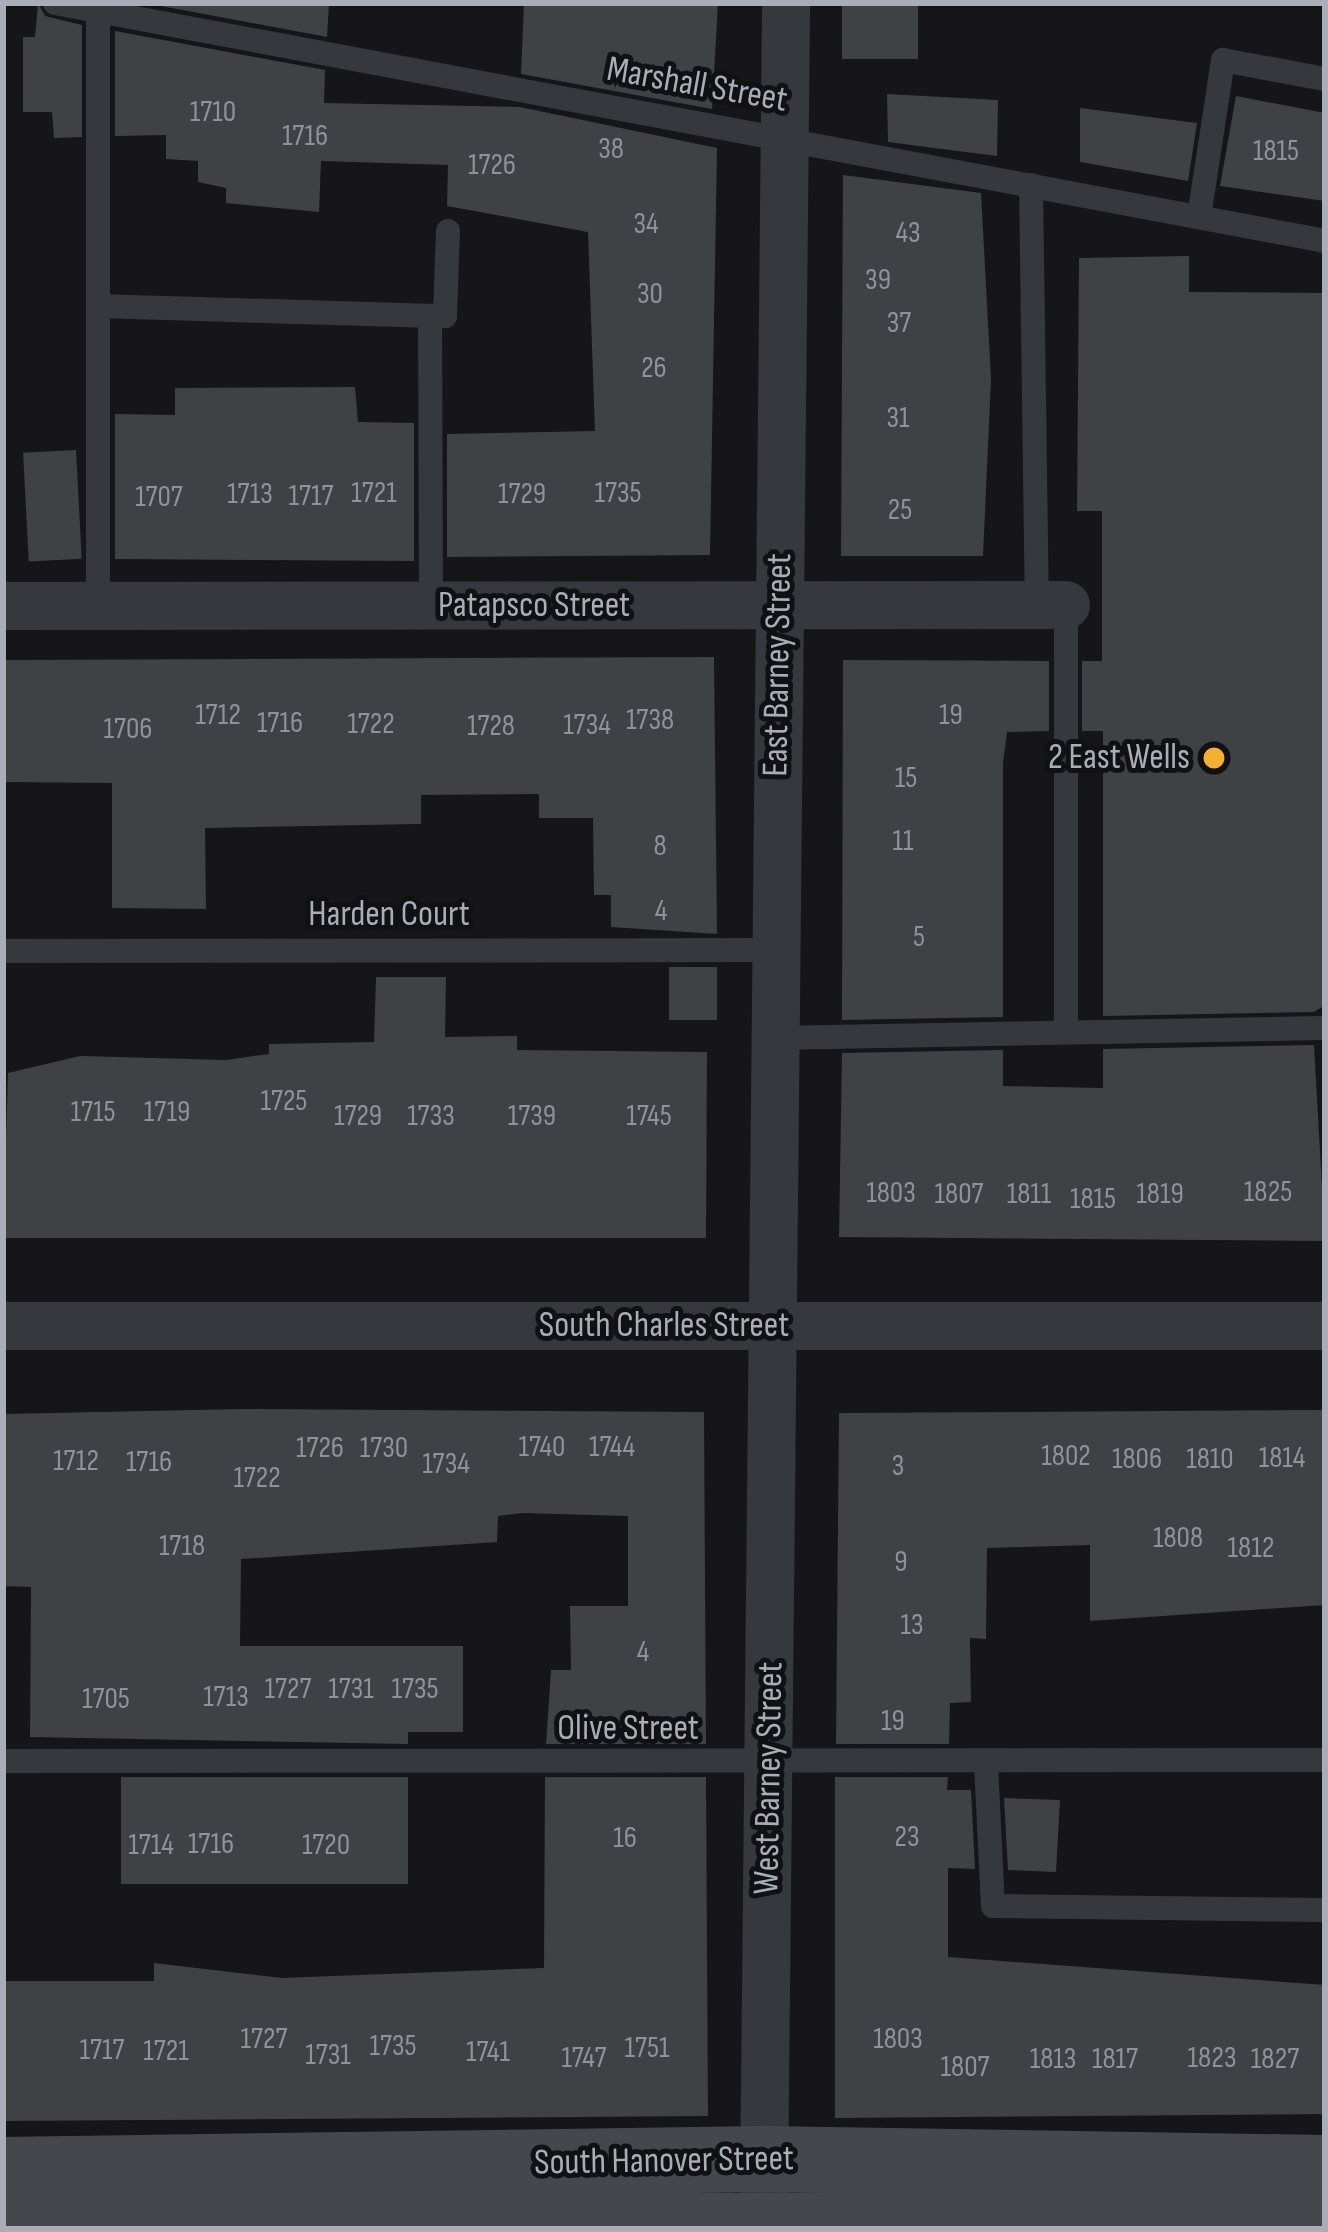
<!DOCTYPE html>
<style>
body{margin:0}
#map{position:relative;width:1328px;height:2232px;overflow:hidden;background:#161618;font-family:"Sofia Sans Condensed",sans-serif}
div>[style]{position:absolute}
.building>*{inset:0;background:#404145;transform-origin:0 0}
.lane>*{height:24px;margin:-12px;padding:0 12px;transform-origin:12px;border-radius:12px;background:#37383d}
.street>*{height:48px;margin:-24px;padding:0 24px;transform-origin:24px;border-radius:24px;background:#37383d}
.secondary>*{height:66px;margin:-33px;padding:0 33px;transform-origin:33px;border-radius:33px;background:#45474d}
.dots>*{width:33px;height:33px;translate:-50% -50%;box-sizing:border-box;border:6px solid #111113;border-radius:50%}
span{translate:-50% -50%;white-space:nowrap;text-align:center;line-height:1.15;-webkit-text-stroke:10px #111113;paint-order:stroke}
.number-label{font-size:30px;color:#8e929b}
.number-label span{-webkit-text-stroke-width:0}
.street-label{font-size:36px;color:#a8adb8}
.poi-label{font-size:36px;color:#a8adb8}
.right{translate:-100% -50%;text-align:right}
.frame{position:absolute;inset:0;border:6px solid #a8adb8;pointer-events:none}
</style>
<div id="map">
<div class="building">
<div style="clip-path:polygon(38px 3px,45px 16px,82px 25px,82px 137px,54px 138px,52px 112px,23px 112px,23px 37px,35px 37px)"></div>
<div style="clip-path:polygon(145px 3px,329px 3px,327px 37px)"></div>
<div style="clip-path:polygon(524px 3px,718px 3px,712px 109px,521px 74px)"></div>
<div style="left:842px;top:3px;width:76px;height:56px"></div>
<div style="clip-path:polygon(115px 31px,325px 70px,324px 103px,520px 107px,717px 148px,710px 555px,447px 557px,447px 434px,595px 431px,588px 232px,447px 206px,448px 165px,321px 161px,319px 212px,226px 203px,226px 188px,198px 182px,198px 161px,166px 159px,166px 135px,115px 136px)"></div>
<div style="clip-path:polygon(887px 94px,998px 100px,997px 156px,888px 142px)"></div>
<div style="clip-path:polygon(1236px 96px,1325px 113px,1325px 201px,1220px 186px)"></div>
<div style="clip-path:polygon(1080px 108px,1197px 123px,1188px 181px,1080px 162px)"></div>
<div style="clip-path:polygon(843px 175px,981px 193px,991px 379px,983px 556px,841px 556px)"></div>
<div style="clip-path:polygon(1189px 256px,1189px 292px,1325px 293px,1325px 1005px,1314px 1012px,1103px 1016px,1103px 731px,1082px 731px,1082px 661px,1102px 661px,1102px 511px,1077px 511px,1079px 258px)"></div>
<div style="clip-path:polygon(355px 387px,358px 422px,414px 423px,414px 561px,115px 559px,115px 414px,175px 415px,175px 388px)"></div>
<div style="left:76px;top:450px;width:109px;height:53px;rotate:87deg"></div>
<div style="clip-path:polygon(714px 657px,717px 934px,611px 927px,611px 895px,594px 895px,593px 818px,539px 818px,539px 794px,421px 795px,421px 824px,205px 828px,206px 909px,112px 908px,112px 783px,3px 782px,3px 660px)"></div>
<div style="clip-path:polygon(843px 660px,1049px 661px,1049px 731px,1007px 732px,1003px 763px,1003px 1017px,842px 1020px)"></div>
<div style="left:669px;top:967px;width:48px;height:53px"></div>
<div style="clip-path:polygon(376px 977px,446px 977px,445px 1037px,517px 1036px,517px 1050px,707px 1052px,706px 1238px,3px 1238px,8px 1073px,80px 1056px,226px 1060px,269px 1054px,269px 1044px,374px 1042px)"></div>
<div style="clip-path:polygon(1314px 1045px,1325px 1241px,839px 1237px,842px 1053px,1003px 1050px,1003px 1086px,1103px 1088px,1103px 1049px)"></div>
<div style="clip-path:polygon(242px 1409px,704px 1412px,706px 1744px,546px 1744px,551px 1670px,571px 1670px,570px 1606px,628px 1606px,628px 1516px,522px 1513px,498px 1516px,497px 1542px,241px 1559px,240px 1646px,463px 1646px,463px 1732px,408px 1732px,408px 1744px,30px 1737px,31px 1587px,3px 1586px,3px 1414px)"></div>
<div style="clip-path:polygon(1325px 1410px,1325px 1605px,1090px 1621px,1090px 1545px,987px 1548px,986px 1639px,970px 1638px,971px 1702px,950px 1703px,949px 1744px,836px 1744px,839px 1413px)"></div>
<div style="left:121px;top:1777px;width:287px;height:107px"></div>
<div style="clip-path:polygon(545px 1777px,706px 1777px,708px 2116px,3px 2121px,3px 1981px,154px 1981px,154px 1963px,282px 1978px,544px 1968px)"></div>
<div style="clip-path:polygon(835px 1777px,948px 1777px,947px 1790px,971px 1790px,975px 1869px,948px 1868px,948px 1957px,1325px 1985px,1325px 2114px,835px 2118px)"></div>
<div style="clip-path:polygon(1004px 1798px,1060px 1800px,1056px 1872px,1008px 1870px)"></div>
</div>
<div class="lane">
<div style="left:55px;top:3px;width:1292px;rotate:10.61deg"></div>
<div style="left:98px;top:11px;width:295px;rotate:90deg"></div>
<div style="left:98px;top:306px;width:347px;rotate:1.7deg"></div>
<div style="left:445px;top:316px;width:85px;rotate:-88deg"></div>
<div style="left:1031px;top:185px;width:420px;rotate:89.2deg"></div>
<div style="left:1199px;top:217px;width:159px;rotate:-81.3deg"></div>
<div style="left:1223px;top:60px;width:104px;rotate:10.6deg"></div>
<div style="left:98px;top:306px;width:300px;rotate:90deg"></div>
<div style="left:430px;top:316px;width:290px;rotate:89.8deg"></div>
<div style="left:3px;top:951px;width:773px;rotate:-0.07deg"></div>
<div style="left:1066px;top:1031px;width:426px;rotate:-90deg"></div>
<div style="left:774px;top:1038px;width:551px;rotate:-1.04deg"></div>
<div style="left:3px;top:1761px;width:1322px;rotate:-0.04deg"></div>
<div style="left:986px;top:1764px;width:142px;rotate:87.2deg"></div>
<div style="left:993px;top:1906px;width:332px;rotate:0.7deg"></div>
</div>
<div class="street">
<div style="left:3px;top:606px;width:1063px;rotate:-0.05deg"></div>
<div style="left:3px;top:1326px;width:1322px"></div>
<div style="left:764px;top:2188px;width:2185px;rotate:-89.42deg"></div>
</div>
<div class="secondary">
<div style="left:3px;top:2170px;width:761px;rotate:-0.83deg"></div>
<div style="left:764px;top:2159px;width:561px;rotate:0.92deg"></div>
<div style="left:3px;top:2228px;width:1322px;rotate:-0.17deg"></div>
</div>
<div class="dots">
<div style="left:1214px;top:758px;background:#f2b134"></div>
</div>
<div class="number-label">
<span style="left:213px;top:112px">1710</span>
<span style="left:305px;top:136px">1716</span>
<span style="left:611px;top:149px">38</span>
<span style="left:1276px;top:151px">1815</span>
<span style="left:492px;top:165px">1726</span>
<span style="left:646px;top:224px">34</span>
<span style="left:908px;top:233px">43</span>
<span style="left:878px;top:280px">39</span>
<span style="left:650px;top:294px">30</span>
<span style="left:899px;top:323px">37</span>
<span style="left:654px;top:368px">26</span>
<span style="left:898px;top:418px">31</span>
<span style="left:374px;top:493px">1721</span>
<span style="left:618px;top:493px">1735</span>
<span style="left:250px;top:494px">1713</span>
<span style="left:522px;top:494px">1729</span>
<span style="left:311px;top:496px">1717</span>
<span style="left:159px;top:497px">1707</span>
<span style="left:900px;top:510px">25</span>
<span style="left:218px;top:715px">1712</span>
<span style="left:951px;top:715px">19</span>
<span style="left:650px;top:720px">1738</span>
<span style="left:280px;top:723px">1716</span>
<span style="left:371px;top:724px">1722</span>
<span style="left:587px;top:725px">1734</span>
<span style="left:491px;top:726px">1728</span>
<span style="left:128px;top:729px">1706</span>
<span style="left:906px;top:778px">15</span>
<span style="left:903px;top:841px">11</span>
<span style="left:660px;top:846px">8</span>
<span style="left:661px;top:911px">4</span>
<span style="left:919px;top:937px">5</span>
<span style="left:284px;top:1101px">1725</span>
<span style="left:93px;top:1112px">1715</span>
<span style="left:167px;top:1112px">1719</span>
<span style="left:358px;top:1116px">1729</span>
<span style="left:431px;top:1116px">1733</span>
<span style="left:532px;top:1116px">1739</span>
<span style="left:649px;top:1116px">1745</span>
<span style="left:1268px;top:1192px">1825</span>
<span style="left:891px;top:1193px">1803</span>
<span style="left:959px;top:1194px">1807</span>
<span style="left:1029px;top:1194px">1811</span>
<span style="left:1160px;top:1194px">1819</span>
<span style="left:1093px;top:1199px">1815</span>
<span style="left:542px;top:1447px">1740</span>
<span style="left:612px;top:1447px">1744</span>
<span style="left:320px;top:1448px">1726</span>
<span style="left:384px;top:1448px">1730</span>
<span style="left:1066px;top:1456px">1802</span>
<span style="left:1282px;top:1458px">1814</span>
<span style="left:1137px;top:1459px">1806</span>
<span style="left:1210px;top:1459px">1810</span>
<span style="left:76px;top:1461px">1712</span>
<span style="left:149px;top:1462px">1716</span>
<span style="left:446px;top:1464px">1734</span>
<span style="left:898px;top:1466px">3</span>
<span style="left:257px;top:1478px">1722</span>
<span style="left:1178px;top:1538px">1808</span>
<span style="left:182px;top:1546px">1718</span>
<span style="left:1251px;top:1548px">1812</span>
<span style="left:901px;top:1562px">9</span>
<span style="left:912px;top:1625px">13</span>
<span style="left:643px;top:1652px">4</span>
<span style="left:288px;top:1689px">1727</span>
<span style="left:351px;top:1689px">1731</span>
<span style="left:415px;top:1689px">1735</span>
<span style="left:226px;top:1697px">1713</span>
<span style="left:106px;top:1699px">1705</span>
<span style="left:893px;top:1721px">19</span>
<span style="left:907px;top:1837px">23</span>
<span style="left:625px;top:1838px">16</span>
<span style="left:211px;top:1844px">1716</span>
<span style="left:151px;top:1845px">1714</span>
<span style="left:326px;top:1845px">1720</span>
<span style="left:264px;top:2039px">1727</span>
<span style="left:898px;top:2039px">1803</span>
<span style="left:393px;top:2046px">1735</span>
<span style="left:647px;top:2048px">1751</span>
<span style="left:102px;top:2050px">1717</span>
<span style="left:166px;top:2051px">1721</span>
<span style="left:488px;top:2052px">1741</span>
<span style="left:328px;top:2055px">1731</span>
<span style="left:584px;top:2058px">1747</span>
<span style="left:1212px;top:2058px">1823</span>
<span style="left:1053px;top:2059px">1813</span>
<span style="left:1115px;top:2059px">1817</span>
<span style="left:1275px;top:2059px">1827</span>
<span style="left:965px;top:2067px">1807</span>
</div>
<div class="street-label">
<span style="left:697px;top:85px;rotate:10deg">Marshall Street</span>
<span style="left:534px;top:606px">Patapsco Street</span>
<span style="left:778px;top:665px;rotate:-89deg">East Barney Street</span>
<span style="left:389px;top:915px">Harden Court</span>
<span style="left:664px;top:1326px">South Charles Street</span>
<span style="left:628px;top:1729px">Olive Street</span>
<span style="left:769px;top:1778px;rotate:-89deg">West Barney Street</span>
<span style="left:664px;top:2161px;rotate:-1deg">South Hanover Street</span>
</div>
<div class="poi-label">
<span class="right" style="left:1190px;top:758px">2 East Wells</span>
</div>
<div class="frame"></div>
</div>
